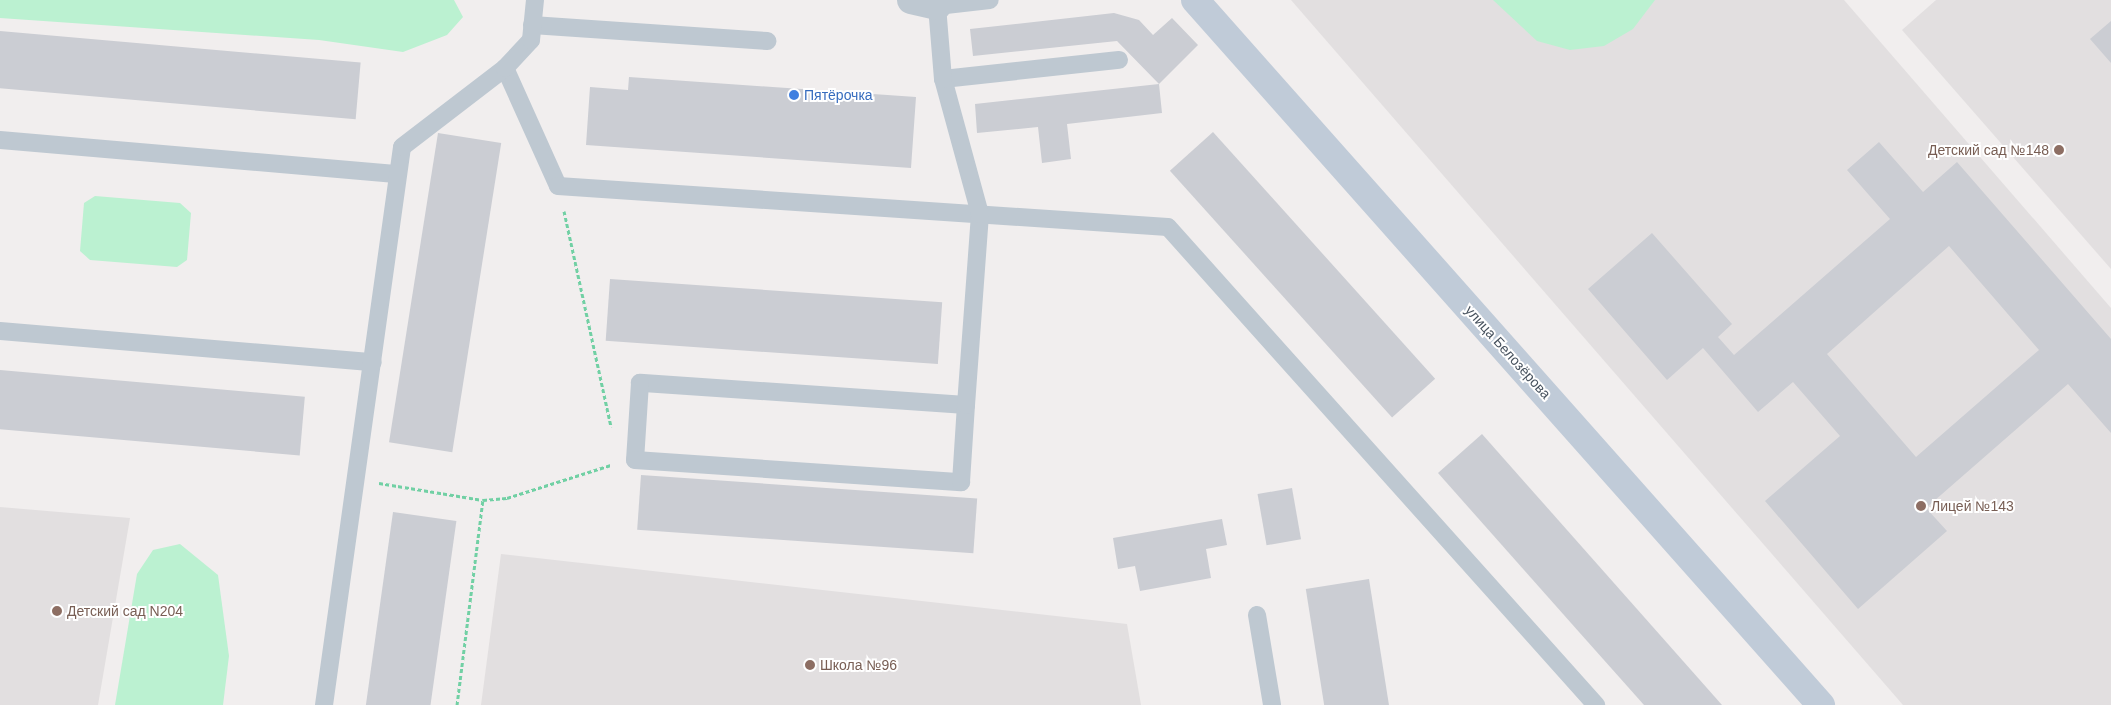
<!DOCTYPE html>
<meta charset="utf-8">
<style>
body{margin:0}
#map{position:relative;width:2111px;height:705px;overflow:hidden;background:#f1eeee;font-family:Helvetica,sans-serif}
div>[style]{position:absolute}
.education>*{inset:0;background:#e2dfe0}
.green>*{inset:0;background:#bbf1d1}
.building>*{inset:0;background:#cbcdd3;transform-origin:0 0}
.path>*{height:3px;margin-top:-1.5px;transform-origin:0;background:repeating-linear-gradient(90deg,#71d0a4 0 4px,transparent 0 6.5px)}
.lane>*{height:18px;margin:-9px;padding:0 9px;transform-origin:9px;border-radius:9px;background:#bec8d1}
.street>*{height:28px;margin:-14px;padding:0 14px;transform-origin:14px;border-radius:14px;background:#bec8d1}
.secondary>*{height:28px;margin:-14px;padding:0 14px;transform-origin:14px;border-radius:14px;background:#c0cbd8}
.dots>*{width:14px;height:14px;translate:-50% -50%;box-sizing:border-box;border:2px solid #fff;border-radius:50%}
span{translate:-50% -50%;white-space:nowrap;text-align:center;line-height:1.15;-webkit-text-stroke:4px #fff;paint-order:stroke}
.shop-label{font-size:14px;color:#366cbe}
.left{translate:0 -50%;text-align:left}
.education-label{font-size:14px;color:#785e54}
.right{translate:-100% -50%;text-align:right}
.street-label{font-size:14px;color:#46515d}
</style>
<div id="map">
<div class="education">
<div style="clip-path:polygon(1291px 0,1844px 0,2111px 308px,2111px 705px,1903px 705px)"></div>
<div style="clip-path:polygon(1936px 0,2111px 0,2111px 269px,1902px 30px)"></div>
<div style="clip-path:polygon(0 507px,130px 518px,98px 705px,0 705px)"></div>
<div style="clip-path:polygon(501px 554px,1127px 624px,1141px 705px,481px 705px)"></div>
</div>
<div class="green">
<div style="clip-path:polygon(0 0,454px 0,463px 17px,447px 35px,403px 52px,319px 40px,0 18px)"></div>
<div style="clip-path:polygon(1493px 0,1655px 0,1633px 29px,1604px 46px,1570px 50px,1537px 41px)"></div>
<div style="clip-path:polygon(95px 196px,180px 203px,191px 213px,187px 260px,177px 267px,90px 260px,80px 251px,84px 203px)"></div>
<div style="clip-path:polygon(180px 544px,218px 575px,229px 656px,223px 705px,115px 705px,137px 574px,153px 550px)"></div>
</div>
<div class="building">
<div style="clip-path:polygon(1114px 13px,1139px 20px,1153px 35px,1172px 18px,1198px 45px,1159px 84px,1117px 41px,973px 56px,970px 29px)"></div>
<div style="clip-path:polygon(2111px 21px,2111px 63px,2090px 39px)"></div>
<div style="left:0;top:31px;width:362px;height:57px;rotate:5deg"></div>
<div style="clip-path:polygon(629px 77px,916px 97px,911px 168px,586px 145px,590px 87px,628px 90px)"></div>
<div style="clip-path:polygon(1159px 84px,1162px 113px,1067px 124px,1071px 159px,1042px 163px,1038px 127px,977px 133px,975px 104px)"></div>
<div style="left:1213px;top:132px;width:332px;height:58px;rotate:48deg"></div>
<div style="left:438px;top:133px;width:64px;height:313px;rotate:9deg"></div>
<div style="clip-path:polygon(evenodd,1879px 142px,1923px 192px,1957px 162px,2111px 339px,2111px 433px,2068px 384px,1926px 508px,1947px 531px,1858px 609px,1765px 501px,1840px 436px,1793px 382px,1758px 412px,1703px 348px,1667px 380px,1588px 289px,1652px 233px,1732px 324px,1718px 337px,1734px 355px,1890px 219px,1847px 170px,1879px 142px,1949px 246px,2039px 350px,1916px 457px,1827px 354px,1949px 246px)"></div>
<div style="left:610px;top:279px;width:333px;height:62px;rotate:4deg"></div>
<div style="left:0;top:370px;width:306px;height:59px;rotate:5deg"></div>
<div style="clip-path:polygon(1482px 434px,1722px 705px,1644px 705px,1579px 632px,1438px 473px)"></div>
<div style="left:641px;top:475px;width:337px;height:55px;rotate:4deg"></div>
<div style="left:1292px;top:488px;width:52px;height:35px;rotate:80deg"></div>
<div style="left:393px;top:512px;width:64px;height:195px;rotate:8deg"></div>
<div style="clip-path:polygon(1222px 519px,1227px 545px,1206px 549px,1211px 578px,1140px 591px,1135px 566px,1118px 569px,1113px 538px)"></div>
<div style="left:1369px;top:579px;width:128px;height:64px;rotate:81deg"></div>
</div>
<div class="path">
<div style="left:564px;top:211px;width:221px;rotate:77.7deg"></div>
<div style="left:379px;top:483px;width:105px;rotate:9.3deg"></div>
<div style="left:483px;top:500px;width:24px;rotate:-5deg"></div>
<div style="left:507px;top:498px;width:109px;rotate:-17.6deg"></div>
<div style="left:457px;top:705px;width:207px;rotate:-82.8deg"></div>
</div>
<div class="lane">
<div style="left:532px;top:25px;width:236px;rotate:3.9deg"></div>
<div style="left:505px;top:68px;width:129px;rotate:65.8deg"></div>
<div style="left:558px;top:186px;width:611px;rotate:3.85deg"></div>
<div style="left:1168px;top:227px;width:642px;rotate:48.16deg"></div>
<div style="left:943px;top:79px;width:177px;rotate:-6.2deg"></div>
<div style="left:0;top:140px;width:397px;rotate:4.9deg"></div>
<div style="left:0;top:331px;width:374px;rotate:4.8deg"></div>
<div style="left:966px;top:405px;width:327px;rotate:-176.1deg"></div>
<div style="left:640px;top:383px;width:77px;rotate:93.7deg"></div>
<div style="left:635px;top:460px;width:327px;rotate:3.9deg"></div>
<div style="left:961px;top:482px;width:77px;rotate:-86.3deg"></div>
<div style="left:966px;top:405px;width:192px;rotate:-85.8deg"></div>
<div style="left:980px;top:214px;width:140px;rotate:-105.3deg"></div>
<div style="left:943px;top:79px;width:73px;rotate:-94.7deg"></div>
<div style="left:937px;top:6px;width:53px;rotate:-6.5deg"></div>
<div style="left:1257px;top:615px;width:91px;rotate:80.5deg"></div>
<div style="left:324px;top:705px;width:563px;rotate:-82.04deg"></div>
<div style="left:402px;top:147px;width:130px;rotate:-37.5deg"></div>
<div style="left:505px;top:68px;width:38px;rotate:-47deg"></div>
<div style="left:531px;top:40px;width:40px;rotate:-84.3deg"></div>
</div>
<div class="street">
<div style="left:911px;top:0;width:27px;rotate:13deg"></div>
</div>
<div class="secondary">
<div style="left:1195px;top:0;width:943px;rotate:48.4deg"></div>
</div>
<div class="dots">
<div style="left:794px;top:95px;background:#3f7fe0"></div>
<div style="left:2059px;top:150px;background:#8d6e63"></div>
<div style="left:1921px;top:506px;background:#8d6e63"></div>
<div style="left:57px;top:611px;background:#8d6e63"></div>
<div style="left:810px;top:665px;background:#8d6e63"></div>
</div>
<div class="shop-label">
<span class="left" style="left:804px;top:95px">Пятёрочка</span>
</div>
<div class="education-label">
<span class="right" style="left:2049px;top:150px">Детский сад №148</span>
<span class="left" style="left:1931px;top:506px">Лицей №143</span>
<span class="left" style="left:67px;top:611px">Детский сад N204</span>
<span class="left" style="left:820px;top:665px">Школа №96</span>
</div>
<div class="street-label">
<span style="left:1508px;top:352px;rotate:48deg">улица Белозёрова</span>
</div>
</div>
